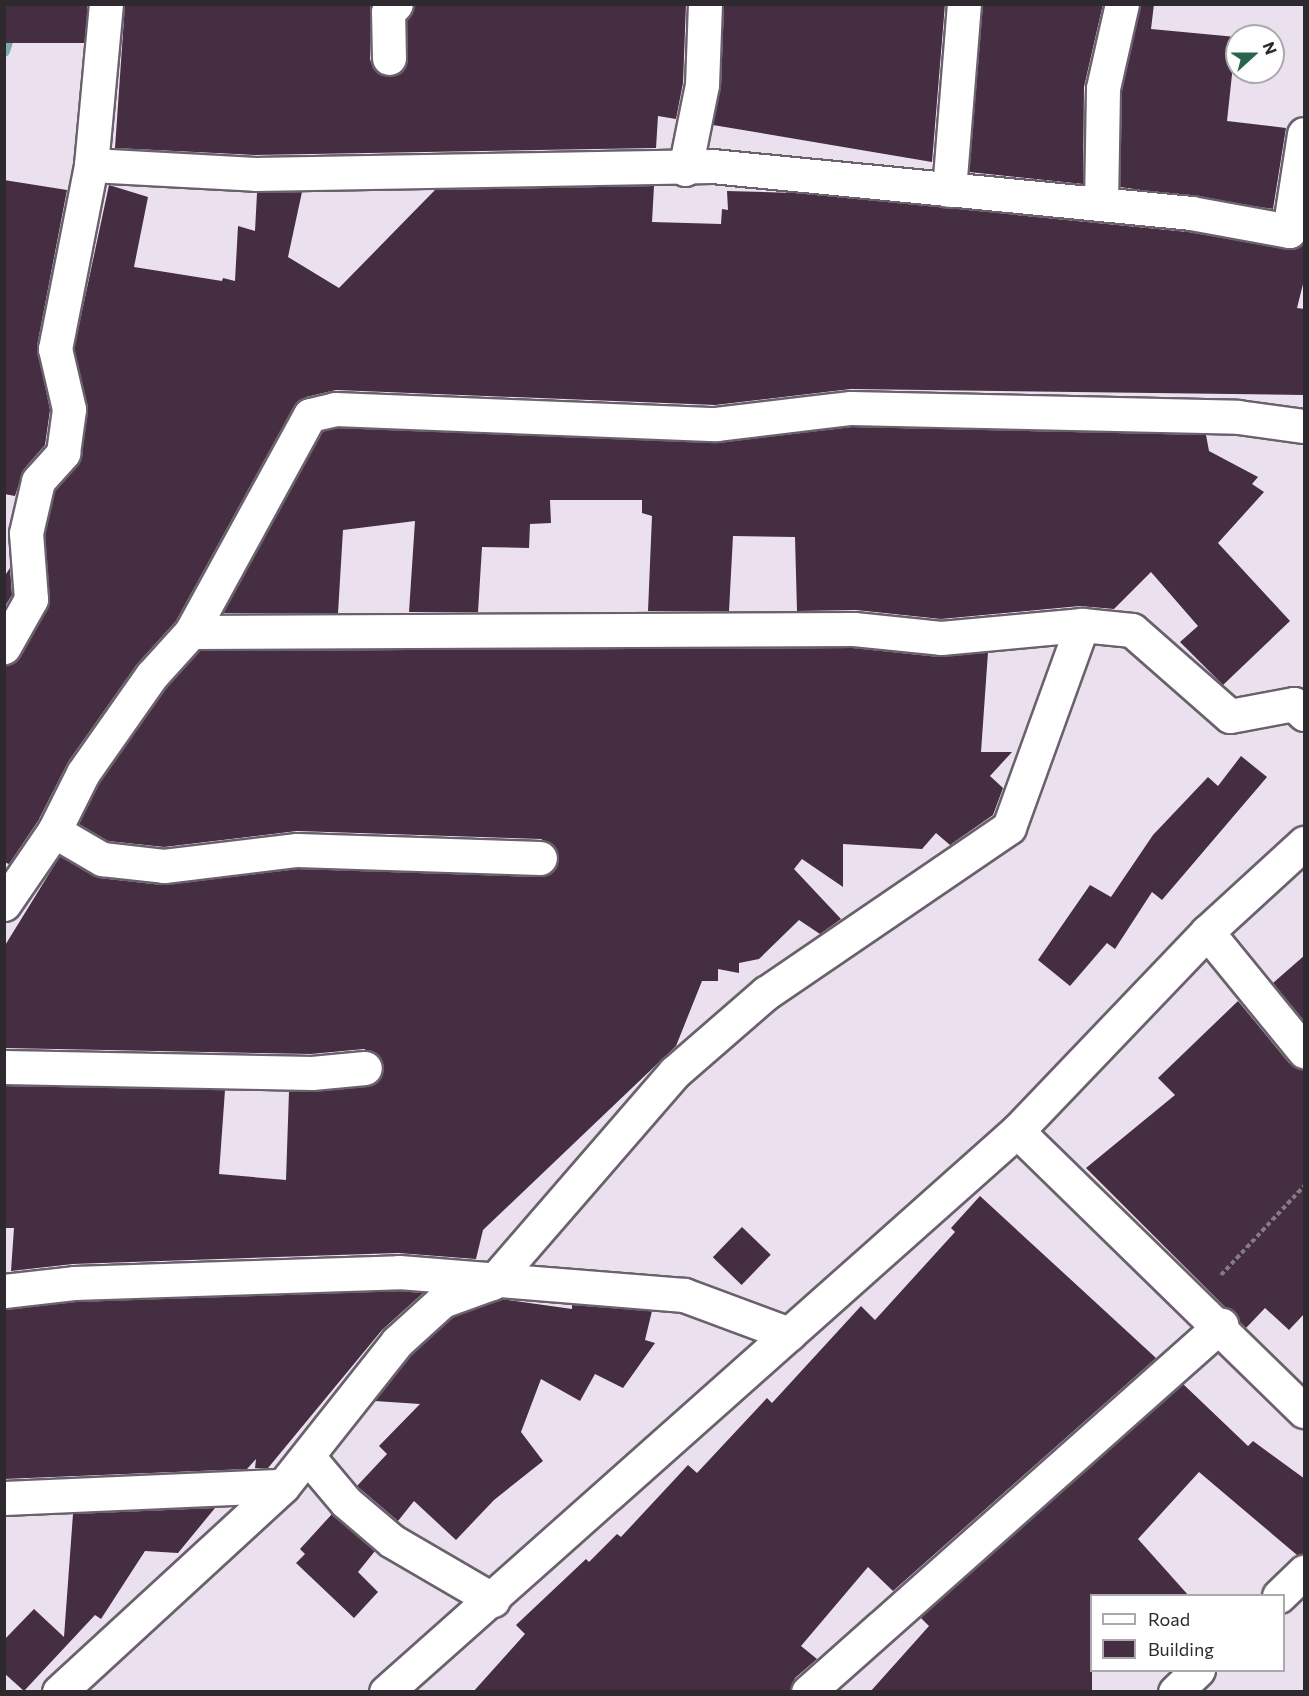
<!DOCTYPE html>
<style>
body{margin:0}
#map{position:relative;width:1309px;height:1696px;overflow:hidden;background:#ebe0ee;font-family:Commissioner,sans-serif}
div>[style]{position:absolute}
.stream>*{height:12px;margin:-6px;padding:0 6px;transform-origin:6px;border-radius:6px;background:#7daaaf}
.building>*{inset:0;background:#452d42;transform-origin:0 0}
.path>*{height:4px;margin-top:-2px;transform-origin:0;background:repeating-linear-gradient(90deg,#837c85 0 4.5px,transparent 0 7.5px)}
.roads{filter:drop-shadow(2px 0 #6a616d) drop-shadow(-2px 0 #6a616d) drop-shadow(0 2px #6a616d) drop-shadow(0 -2px #6a616d)}
.minor>*{height:33px;margin:-16.5px;padding:0 16.5px;transform-origin:16.5px;border-radius:16.5px;background:#fff}
span{translate:-50% -50%;white-space:nowrap;text-align:center;line-height:1.15;-webkit-text-stroke:6px #fff;paint-order:stroke}
.frame{position:absolute;inset:0;border:6px solid #2d292e;pointer-events:none}
.legend{position:absolute;left:1090px;top:1594px;width:195px;height:78px;box-sizing:border-box;background:#fff;border:2px solid #aba9ab;margin:0;padding:8px 10px;list-style:none;font-size:18px;color:#2d292e}
.legend li{display:flex;align-items:center;gap:12px;height:30px}
.legend b{width:30px;border:2px solid #aba9ab}
.north{position:absolute;left:1225px;top:24px;width:60px;height:60px;box-sizing:border-box;background:#fff;border:2px solid #aba9ab;border-radius:50%;rotate:69deg;font-size:16px;font-weight:700;line-height:24px;text-align:center;color:#2d292e}
.north::after{content:'';display:block;margin:auto;width:21px;height:27px;background:#2a644d;clip-path:polygon(50% 0,100% 100%,50% 72%,0 100%)}
</style>
<div id="map">
<div class="stream">
<div style="left:4px;top:51px;width:23px;rotate:-72deg"></div>
</div>
<div class="building">
<div style="left:4px;top:4px;width:83px;height:39px"></div>
<div style="clip-path:polygon(125px 4px,371px 4px,370px 59px,373px 68px,389px 77px,406px 66px,407px 20px,414px 4px,686px 4px,683px 83px,676px 119px,658px 116px,656px 148px,255px 155px,115px 148px)"></div>
<div style="clip-path:polygon(724px 4px,945px 4px,932px 162px,713px 125px,721px 86px)"></div>
<div style="clip-path:polygon(983px 4px,1103px 4px,1084px 87px,1083px 184px,969px 172px)"></div>
<div style="clip-path:polygon(1140px 4px,1154px 4px,1151px 29px,1236px 37px,1227px 121px,1286px 128px,1273px 209px,1120px 187px,1122px 90px)"></div>
<div style="clip-path:polygon(4px 180px,67px 190px,37px 346px,50px 410px,45px 445px,24px 469px,15px 496px,4px 494px)"></div>
<div style="clip-path:polygon(109px 185px,148px 197px,134px 267px,222px 281px,223px 278px,235px 281px,238px 226px,255px 231px,257px 193px,302px 192px,288px 257px,339px 288px,435px 190px,654px 186px,652px 222px,721px 224px,722px 209px,728px 210px,727px 191px,796px 193px,1188px 232px,1286px 249px,1305px 245px,1305px 276px,1297px 308px,1305px 309px,1305px 395px,851px 389px,715px 405px,336px 390px,306px 397px,294px 406px,176px 621px,137px 664px,68px 762px,38px 821px,9px 864px,4px 862px,4px 668px,20px 656px,48px 608px,45px 534px,55px 490px,82px 456px,87px 405px,74px 349px)"></div>
<div style="clip-path:polygon(852px 427px,1206px 435px,1209px 451px,1258px 477px,1252px 484px,1264px 492px,1218px 543px,1290px 621px,1223px 685px,1180px 642px,1198px 626px,1151px 572px,1114px 609px,1080px 606px,941px 619px,856px 610px,797px 611px,795px 537px,733px 536px,729px 611px,648px 611px,652px 516px,642px 513px,642px 500px,550px 500px,551px 523px,530px 524px,529px 548px,482px 547px,478px 612px,409px 612px,415px 521px,343px 530px,338px 613px,223px 613px,322px 431px,337px 428px,715px 443px)"></div>
<div style="clip-path:polygon(10px 568px,12px 595px,4px 608px,4px 577px)"></div>
<div style="clip-path:polygon(853px 648px,939px 657px,988px 652px,981px 752px,1012px 752px,990px 776px,1003px 788px,993px 815px,950px 845px,936px 833px,922px 849px,843px 844px,843px 887px,802px 859px,794px 869px,841px 919px,820px 934px,799px 920px,759px 959px,739px 963px,739px 973px,718px 969px,718px 981px,702px 981px,676px 1046px,483px 1230px,476px 1259px,398px 1253px,73px 1264px,11px 1271px,14px 1228px,4px 1228px,4px 1086px,225px 1090px,219px 1174px,286px 1180px,289px 1091px,367px 1087px,382px 1076px,384px 1067px,380px 1057px,364px 1049px,311px 1054px,4px 1048px,4px 947px,60px 856px,99px 878px,162px 885px,298px 869px,539px 877px,556px 867px,556px 849px,541px 839px,297px 831px,164px 847px,108px 841px,79px 824px,99px 783px,167px 687px,199px 651px)"></div>
<div style="clip-path:polygon(1241px 756px,1267px 777px,1162px 900px,1152px 892px,1115px 949px,1107px 943px,1070px 986px,1038px 960px,1090px 885px,1111px 897px,1153px 835px,1208px 777px,1218px 786px)"></div>
<div style="clip-path:polygon(1305px 955px,1305px 1022px,1273px 983px)"></div>
<div style="clip-path:polygon(1238px 1001px,1289px 1063px,1305px 1069px,1305px 1313px,1289px 1330px,1265px 1308px,1246px 1328px,1086px 1168px,1175px 1095px,1158px 1078px)"></div>
<div style="clip-path:polygon(980px 1196px,1156px 1358px,893px 1591px,868px 1567px,801px 1646px,817px 1659px,795px 1678px,790px 1692px,473px 1692px,525px 1634px,516px 1625px,586px 1559px,589px 1562px,617px 1534px,621px 1537px,688px 1465px,697px 1473px,767px 1398px,772px 1403px,861px 1306px,875px 1320px,955px 1232px,951px 1228px)"></div>
<div style="left:742px;top:1227px;width:40px;height:42px;rotate:44deg"></div>
<div style="clip-path:polygon(399px 1291px,423px 1293px,382px 1330px,268px 1468px,255px 1468px,256px 1459px,247px 1469px,4px 1479px,4px 1309px,75px 1302px)"></div>
<div style="clip-path:polygon(501px 1299px,572px 1309px,572px 1305px,652px 1311px,645px 1340px,655px 1343px,623px 1388px,595px 1374px,580px 1401px,541px 1379px,521px 1432px,543px 1461px,494px 1500px,456px 1540px,414px 1501px,398px 1521px,357px 1486px,387px 1454px,379px 1446px,420px 1404px,375px 1401px,411px 1355px,452px 1317px)"></div>
<div style="clip-path:polygon(1183px 1384px,1248px 1446px,1253px 1441px,1305px 1479px,1305px 1554px,1297px 1555px,1199px 1472px,1138px 1539px,1189px 1596px,1092px 1596px,1092px 1692px,870px 1692px,929px 1626px,920px 1617px)"></div>
<div style="clip-path:polygon(215px 1508px,178px 1553px,145px 1551px,101px 1619px,95px 1615px,24px 1691px,4px 1673px,4px 1640px,34px 1609px,64px 1637px,73px 1514px)"></div>
<div style="clip-path:polygon(332px 1514px,375px 1551px,358px 1572px,378px 1592px,354px 1618px,296px 1563px,305px 1554px,300px 1549px)"></div>
</div>
<div class="path">
<div style="left:1221px;top:1275px;width:122px;rotate:-47deg"></div>
</div>
<div class="roads">
<div class="minor">
<div style="left:389px;top:58px;width:46px;rotate:-91.2deg"></div>
<div style="left:388px;top:12px;width:11px;rotate:-45deg"></div>
<div style="left:91px;top:165px;width:164px;rotate:3.1deg"></div>
<div style="left:255px;top:174px;width:457px;rotate:-1deg"></div>
<div style="left:712px;top:166px;width:481px;rotate:5.6deg"></div>
<div style="left:1191px;top:213px;width:100px;rotate:10.4deg"></div>
<div style="left:1289px;top:231px;width:98px;rotate:-81.2deg"></div>
<div style="left:685px;top:169px;width:86px;rotate:-78.6deg"></div>
<div style="left:702px;top:85px;width:81px;rotate:-87.9deg"></div>
<div style="left:949px;top:190px;width:187px;rotate:-85.4deg"></div>
<div style="left:1101px;top:204px;width:116px;rotate:-89deg"></div>
<div style="left:1103px;top:88px;width:86px;rotate:-77.3deg"></div>
<div style="left:191px;top:632px;width:663px;rotate:-0.26deg"></div>
<div style="left:854px;top:629px;width:87px;rotate:5.9deg"></div>
<div style="left:941px;top:638px;width:142px;rotate:-5.3deg"></div>
<div style="left:1082px;top:625px;width:50px;rotate:5.7deg"></div>
<div style="left:1132px;top:630px;width:130px;rotate:41.3deg"></div>
<div style="left:1230px;top:716px;width:65px;rotate:-10.6deg"></div>
<div style="left:1294px;top:704px;width:14px;rotate:45deg"></div>
<div style="left:4px;top:647px;width:55px;rotate:-60.6deg"></div>
<div style="left:31px;top:599px;width:66px;rotate:-94.3deg"></div>
<div style="left:26px;top:533px;width:53px;rotate:-77deg"></div>
<div style="left:38px;top:481px;width:38px;rotate:-48deg"></div>
<div style="left:63px;top:453px;width:44px;rotate:-82.2deg"></div>
<div style="left:69px;top:409px;width:62px;rotate:-103.1deg"></div>
<div style="left:55px;top:349px;width:187px;rotate:-78.9deg"></div>
<div style="left:91px;top:165px;width:162px;rotate:-84.7deg"></div>
<div style="left:54px;top:831px;width:56px;rotate:30.3deg"></div>
<div style="left:102px;top:859px;width:62px;rotate:6.4deg"></div>
<div style="left:164px;top:866px;width:134px;rotate:-6.9deg"></div>
<div style="left:297px;top:850px;width:243px;rotate:1.9deg"></div>
<div style="left:4px;top:904px;width:88px;rotate:-55.6deg"></div>
<div style="left:54px;top:831px;width:65px;rotate:-63.4deg"></div>
<div style="left:83px;top:773px;width:120px;rotate:-54.9deg"></div>
<div style="left:152px;top:675px;width:58px;rotate:-47.8deg"></div>
<div style="left:191px;top:632px;width:247px;rotate:-61.3deg"></div>
<div style="left:310px;top:415px;width:26px;rotate:-13deg"></div>
<div style="left:335px;top:409px;width:381px;rotate:2.3deg"></div>
<div style="left:716px;top:424px;width:136px;rotate:-6.8deg"></div>
<div style="left:851px;top:408px;width:387px;rotate:1.3deg"></div>
<div style="left:1238px;top:417px;width:67px;rotate:7.8deg"></div>
<div style="left:1207px;top:932px;width:154px;rotate:50.8deg"></div>
<div style="left:4px;top:1067px;width:308px;rotate:1.1deg"></div>
<div style="left:312px;top:1073px;width:53px;rotate:-5.4deg"></div>
<div style="left:1017px;top:1131px;width:401px;rotate:44.3deg"></div>
<div style="left:4px;top:1291px;width:70px;rotate:-6.5deg"></div>
<div style="left:74px;top:1283px;width:325px;rotate:-1.9deg"></div>
<div style="left:399px;top:1272px;width:286px;rotate:4.6deg"></div>
<div style="left:684px;top:1295px;width:112px;rotate:20.4deg"></div>
<div style="left:309px;top:1458px;width:57px;rotate:49.9deg"></div>
<div style="left:346px;top:1502px;width:60px;rotate:40.3deg"></div>
<div style="left:392px;top:1541px;width:117px;rotate:30.3deg"></div>
<div style="left:4px;top:1498px;width:279px;rotate:-2.5deg"></div>
<div style="left:1279px;top:1596px;width:35px;rotate:-44deg"></div>
<div style="left:59px;top:1692px;width:304px;rotate:-42.6deg"></div>
<div style="left:283px;top:1486px;width:184px;rotate:-51.6deg"></div>
<div style="left:397px;top:1342px;width:61px;rotate:-42.3deg"></div>
<div style="left:442px;top:1301px;width:53px;rotate:-19.8deg"></div>
<div style="left:492px;top:1283px;width:279px;rotate:-49.1deg"></div>
<div style="left:675px;top:1072px;width:121px;rotate:-41deg"></div>
<div style="left:766px;top:993px;width:294px;rotate:-34.3deg"></div>
<div style="left:1009px;top:827px;width:215px;rotate:-70.1deg"></div>
<div style="left:386px;top:1692px;width:844px;rotate:-41.64deg"></div>
<div style="left:1017px;top:1131px;width:275px;rotate:-46.3deg"></div>
<div style="left:1207px;top:932px;width:132px;rotate:-42.5deg"></div>
<div style="left:808px;top:1692px;width:553px;rotate:-41.62deg"></div>
<div style="left:1175px;top:1692px;width:32px;rotate:-44deg"></div>
</div>
</div>
<div class="frame"></div>
<ul class="legend">
<li><b style="height:8px;background:#fff"></b>Road</li>
<li><b style="height:16px;background:#452d42"></b>Building</li>
</ul>
<div class="north">N</div>
</div>
